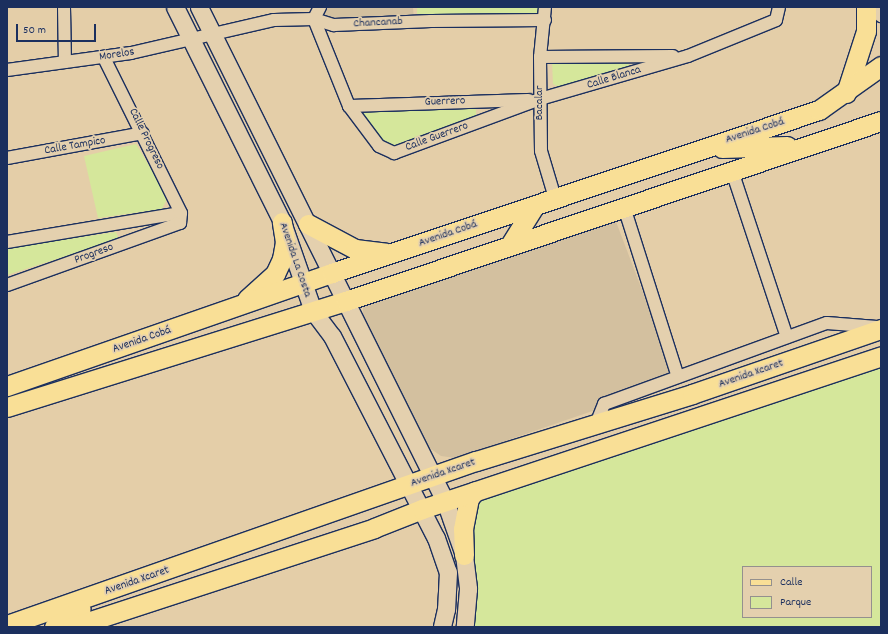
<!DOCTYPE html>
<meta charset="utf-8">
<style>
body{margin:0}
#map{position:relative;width:888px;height:634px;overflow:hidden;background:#e4cea8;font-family:Dekko,sans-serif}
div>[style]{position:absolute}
.built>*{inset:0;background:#d3c09f}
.green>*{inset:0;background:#d5e79b}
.roads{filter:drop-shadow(1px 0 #1b2f5e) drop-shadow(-1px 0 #1b2f5e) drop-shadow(0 1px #1b2f5e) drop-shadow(0 -1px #1b2f5e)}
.minor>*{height:12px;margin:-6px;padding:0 6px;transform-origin:6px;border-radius:6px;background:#e4d0ae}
.tertiary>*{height:15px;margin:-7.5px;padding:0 7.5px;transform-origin:7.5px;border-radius:7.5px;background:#e4d0ae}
.secondary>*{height:17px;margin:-8.5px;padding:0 8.5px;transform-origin:8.5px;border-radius:8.5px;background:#e4d0ae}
.primary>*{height:19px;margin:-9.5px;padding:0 9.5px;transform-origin:9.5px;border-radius:9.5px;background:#f9df96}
span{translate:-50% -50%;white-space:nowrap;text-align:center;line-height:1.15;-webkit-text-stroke:3.5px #e4d0ae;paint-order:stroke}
.street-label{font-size:12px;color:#1b2f5e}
.frame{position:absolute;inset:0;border:8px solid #1b2f5e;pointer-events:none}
.legend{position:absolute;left:742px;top:566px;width:130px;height:52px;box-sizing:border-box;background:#e4d0ae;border:1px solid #94908e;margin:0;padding:5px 7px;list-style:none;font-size:12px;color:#1b2f5e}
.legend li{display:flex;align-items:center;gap:8px;height:20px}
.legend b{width:20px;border:1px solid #94908e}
.scale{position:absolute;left:16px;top:24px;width:80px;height:18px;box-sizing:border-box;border:2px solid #1b2f5e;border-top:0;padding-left:5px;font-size:12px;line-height:14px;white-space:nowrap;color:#1b2f5e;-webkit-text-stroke:3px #e4d0ae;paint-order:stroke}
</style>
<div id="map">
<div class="built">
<div style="clip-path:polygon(323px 7px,413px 7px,414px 20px,323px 22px)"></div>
<div style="clip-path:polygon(615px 219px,677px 382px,456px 458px,441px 456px,428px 447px,363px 320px,363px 300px)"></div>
</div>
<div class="green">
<div style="clip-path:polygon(417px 7px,539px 7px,540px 14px,417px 17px)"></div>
<div style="clip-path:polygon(627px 59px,630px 68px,559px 87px,553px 84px,552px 61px)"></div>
<div style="clip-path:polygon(462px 108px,476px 109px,476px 118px,389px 147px,379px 141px,360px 114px,366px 110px)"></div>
<div style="clip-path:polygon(136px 144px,168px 197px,162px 209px,98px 218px,84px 156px)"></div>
<div style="clip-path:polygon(116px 232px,119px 239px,7px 275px,7px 248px)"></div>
<div style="clip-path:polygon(evenodd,881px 357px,881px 627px,468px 627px,467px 540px,479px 494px,881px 357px,743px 567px,871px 567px,871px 617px,743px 617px,743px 567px)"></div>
</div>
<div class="roads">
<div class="minor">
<div style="left:64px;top:7px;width:55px;rotate:89deg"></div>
<div style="left:320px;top:7px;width:13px;rotate:117deg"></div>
<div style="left:314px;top:19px;width:94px;rotate:68.1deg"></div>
<div style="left:349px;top:106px;width:50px;rotate:53.1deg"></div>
<div style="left:379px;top:146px;width:17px;rotate:25deg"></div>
<div style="left:394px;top:153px;width:156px;rotate:-20.3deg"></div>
<div style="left:540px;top:99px;width:154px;rotate:-16.2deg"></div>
<div style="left:688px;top:56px;width:95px;rotate:-22.2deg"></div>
<div style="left:776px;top:20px;width:13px;rotate:-77deg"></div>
<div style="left:545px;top:7px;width:50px;rotate:95.7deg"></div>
<div style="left:540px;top:57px;width:94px;rotate:89.4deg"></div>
<div style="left:541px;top:151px;width:49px;rotate:73.4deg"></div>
<div style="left:540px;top:57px;width:133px;rotate:-0.4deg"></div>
<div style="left:7px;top:70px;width:125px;rotate:-7.8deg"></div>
<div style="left:131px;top:53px;width:147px;rotate:-13deg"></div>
<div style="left:274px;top:20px;width:40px;rotate:-1.4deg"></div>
<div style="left:314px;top:19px;width:21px;rotate:17deg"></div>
<div style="left:334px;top:25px;width:97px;rotate:-2.4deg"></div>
<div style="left:431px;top:21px;width:114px;rotate:-0.5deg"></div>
<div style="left:349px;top:106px;width:180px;rotate:-1.9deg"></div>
<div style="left:7px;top:158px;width:138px;rotate:-10.4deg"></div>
<div style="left:732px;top:171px;width:175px;rotate:71.7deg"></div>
<div style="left:624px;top:207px;width:178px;rotate:72.4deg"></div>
<div style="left:7px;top:242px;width:176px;rotate:-9.5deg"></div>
<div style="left:7px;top:285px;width:184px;rotate:-19.7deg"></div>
<div style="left:180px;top:223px;width:10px;rotate:-84deg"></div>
<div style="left:181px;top:213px;width:173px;rotate:-116.4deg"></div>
<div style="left:596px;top:424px;width:22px;rotate:-68deg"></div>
<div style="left:604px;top:404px;width:237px;rotate:-20deg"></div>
<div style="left:827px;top:323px;width:50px;rotate:4.6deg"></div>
</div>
<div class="tertiary">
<div style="left:873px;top:7px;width:11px;rotate:41deg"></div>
</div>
<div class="secondary">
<div style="left:175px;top:7px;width:240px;rotate:63.5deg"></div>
<div style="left:282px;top:222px;width:94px;rotate:70.8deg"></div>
<div style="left:313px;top:311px;width:31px;rotate:53deg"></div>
<div style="left:332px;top:336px;width:227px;rotate:62.8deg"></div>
<div style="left:436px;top:538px;width:36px;rotate:71deg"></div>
<div style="left:448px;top:572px;width:37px;rotate:93deg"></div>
<div style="left:446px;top:609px;width:18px;rotate:103deg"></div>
<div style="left:199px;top:7px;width:552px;rotate:63.53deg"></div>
<div style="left:445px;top:501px;width:57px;rotate:70.6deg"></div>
<div style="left:464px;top:555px;width:34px;rotate:83deg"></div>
<div style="left:468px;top:589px;width:38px;rotate:95deg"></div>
</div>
<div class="primary">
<div style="left:846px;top:93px;width:65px;rotate:-72.1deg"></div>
<div style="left:866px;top:31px;width:24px;rotate:-90deg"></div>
<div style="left:722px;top:148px;width:65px;rotate:-1.8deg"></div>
<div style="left:308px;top:224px;width:53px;rotate:28deg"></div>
<div style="left:355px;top:249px;width:31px;rotate:7deg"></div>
<div style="left:510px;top:245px;width:47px;rotate:-58deg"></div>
<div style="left:247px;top:299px;width:38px;rotate:-42deg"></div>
<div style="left:275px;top:274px;width:17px;rotate:-65deg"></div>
<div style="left:282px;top:259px;width:17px;rotate:-80deg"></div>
<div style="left:285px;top:242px;width:20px;rotate:-99deg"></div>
<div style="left:7px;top:386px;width:344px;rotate:-19.2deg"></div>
<div style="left:332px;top:273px;width:514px;rotate:-18.51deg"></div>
<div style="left:819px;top:110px;width:76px;rotate:-35.4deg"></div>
<div style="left:7px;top:407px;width:355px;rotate:-17.4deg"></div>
<div style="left:346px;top:301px;width:564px;rotate:-18.6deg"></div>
<div style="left:464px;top:555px;width:26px;rotate:-92deg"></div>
<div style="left:463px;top:529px;width:32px;rotate:-79deg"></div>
<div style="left:469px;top:498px;width:9px;rotate:-49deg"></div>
<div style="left:7px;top:625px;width:497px;rotate:-19.3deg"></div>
<div style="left:476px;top:461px;width:226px;rotate:-17.2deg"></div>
<div style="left:692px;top:394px;width:200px;rotate:-19deg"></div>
<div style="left:54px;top:627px;width:32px;rotate:-34deg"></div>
<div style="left:72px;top:627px;width:318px;rotate:-18.1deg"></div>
<div style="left:374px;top:528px;width:52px;rotate:-21.6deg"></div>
<div style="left:422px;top:509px;width:484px;rotate:-18.4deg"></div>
</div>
</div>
<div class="street-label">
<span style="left:378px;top:23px;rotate:-3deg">Chancanab</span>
<span style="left:117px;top:55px;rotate:-9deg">Morelos</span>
<span style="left:614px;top:78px;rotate:-17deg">Calle Blanca</span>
<span style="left:445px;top:102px;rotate:-2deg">Guerrero</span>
<span style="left:540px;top:103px;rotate:-90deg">Bacalar</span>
<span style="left:755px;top:131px;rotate:-18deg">Avenida Cobá</span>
<span style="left:437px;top:137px;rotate:-20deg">Calle Guerrero</span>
<span style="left:146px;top:139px;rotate:64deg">Calle Progreso</span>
<span style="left:75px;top:146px;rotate:-10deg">Calle Tampico</span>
<span style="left:448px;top:234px;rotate:-19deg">Avenida Cobá</span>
<span style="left:94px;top:254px;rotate:-20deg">Progreso</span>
<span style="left:295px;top:260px;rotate:71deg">Avenida La Costa</span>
<span style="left:142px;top:340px;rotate:-19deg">Avenida Cobá</span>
<span style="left:751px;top:374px;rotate:-19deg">Avenida Xcaret</span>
<span style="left:443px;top:473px;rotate:-19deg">Avenida Xcaret</span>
<span style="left:137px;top:581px;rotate:-19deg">Avenida Xcaret</span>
</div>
<div class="frame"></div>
<ul class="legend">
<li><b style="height:5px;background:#f9df96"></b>Calle</li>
<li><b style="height:11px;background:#d5e79b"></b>Parque</li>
</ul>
<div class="scale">50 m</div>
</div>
